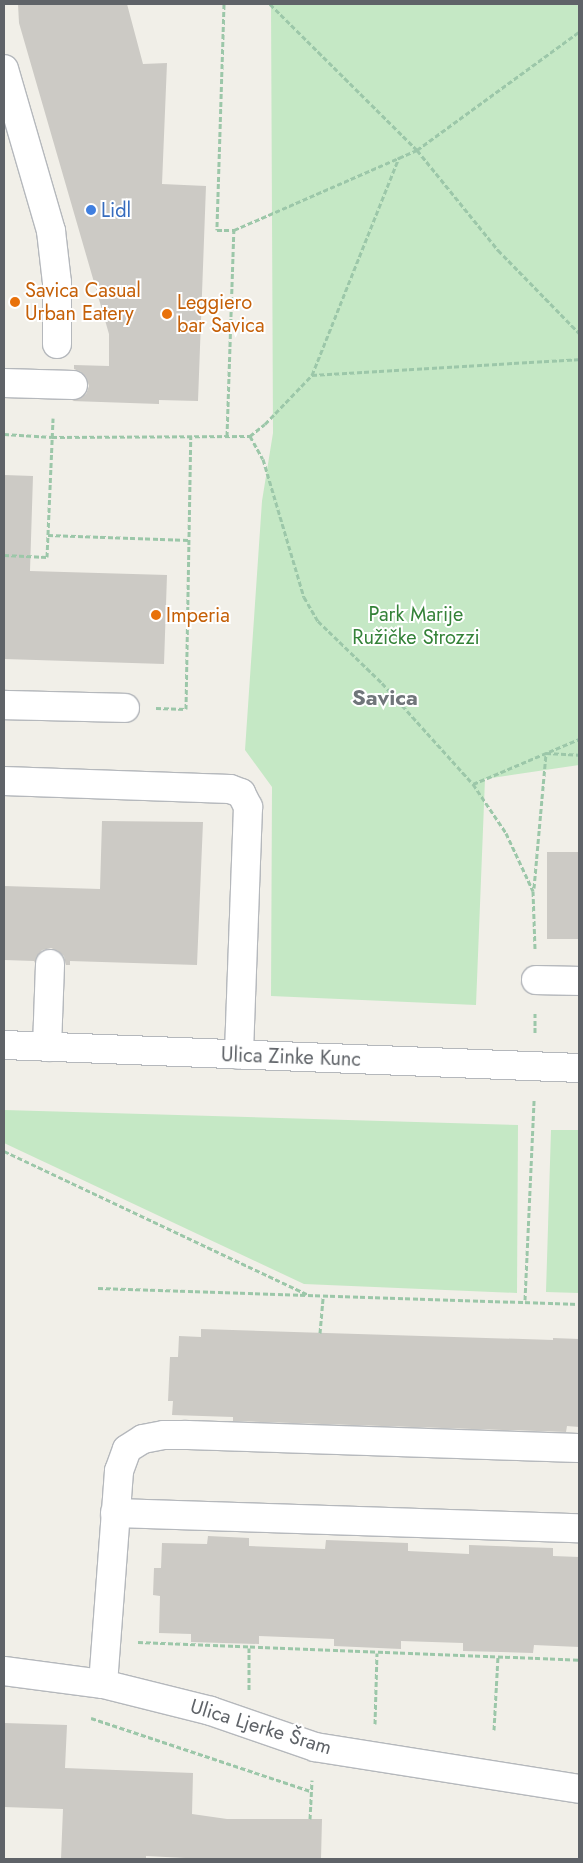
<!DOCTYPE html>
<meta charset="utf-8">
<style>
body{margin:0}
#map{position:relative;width:583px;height:1863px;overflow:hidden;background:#f1efe8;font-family:Jost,sans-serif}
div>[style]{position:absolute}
.green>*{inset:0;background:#c5e8c5}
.building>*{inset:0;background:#cccac5;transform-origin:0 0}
.path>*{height:3px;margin-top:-1.5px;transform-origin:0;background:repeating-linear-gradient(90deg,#9cc7a9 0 5px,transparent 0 7.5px)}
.roads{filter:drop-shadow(1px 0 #b5b8bc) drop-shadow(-1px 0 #b5b8bc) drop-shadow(0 1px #b5b8bc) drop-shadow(0 -1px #b5b8bc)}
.minor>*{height:28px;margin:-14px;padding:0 14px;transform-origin:14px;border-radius:14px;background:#fff}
.dots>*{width:14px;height:14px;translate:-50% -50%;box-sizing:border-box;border:2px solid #fff;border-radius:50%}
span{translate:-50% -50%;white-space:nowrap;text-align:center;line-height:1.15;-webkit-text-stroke:4px #fff;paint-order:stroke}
.shop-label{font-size:20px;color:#366cbe}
.left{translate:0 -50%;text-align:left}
.food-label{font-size:20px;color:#c56008}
.park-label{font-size:20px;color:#348238}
.street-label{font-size:20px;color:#5f6368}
.quarter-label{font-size:22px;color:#70757a;font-weight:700}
.frame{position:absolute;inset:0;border:5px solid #5f6368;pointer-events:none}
</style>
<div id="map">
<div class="green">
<div style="clip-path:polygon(271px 4px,579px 4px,579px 765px,485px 779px,476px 1005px,271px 996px,272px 787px,245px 750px,262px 501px,273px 433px)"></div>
<div style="clip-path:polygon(4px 1110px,518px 1125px,517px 1293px,304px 1284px,4px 1143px)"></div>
<div style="clip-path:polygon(551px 1130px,579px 1130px,579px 1293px,546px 1292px)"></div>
</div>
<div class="building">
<div style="clip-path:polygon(18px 4px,127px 4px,143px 64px,167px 63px,162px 184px,206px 186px,198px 401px,159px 400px,159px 404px,72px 401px,86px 394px,89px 386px,86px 377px,81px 372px,74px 369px,74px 365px,109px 366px,109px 334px,19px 23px)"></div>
<div style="clip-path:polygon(4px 475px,33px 476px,30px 571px,167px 575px,164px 664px,4px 659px)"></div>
<div style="clip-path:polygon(102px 821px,203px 822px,197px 965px,70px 961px,70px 965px,66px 965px,64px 956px,58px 951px,51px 948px,42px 950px,37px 956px,34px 963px,34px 961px,4px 960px,4px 886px,100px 889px)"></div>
<div style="left:547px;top:852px;width:32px;height:87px"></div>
<div style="clip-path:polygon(201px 1329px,553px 1340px,553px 1338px,579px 1339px,579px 1427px,567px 1426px,566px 1432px,233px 1421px,233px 1417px,172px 1415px,173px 1401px,168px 1401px,170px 1357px,178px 1357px,179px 1336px,201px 1337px)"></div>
<div style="clip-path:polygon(208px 1536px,249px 1538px,249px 1546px,325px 1549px,326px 1540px,408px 1543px,408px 1551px,469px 1554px,469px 1545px,553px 1548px,553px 1556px,579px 1557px,579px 1647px,534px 1645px,533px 1653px,463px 1651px,463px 1643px,401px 1641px,401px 1649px,334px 1646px,334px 1639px,259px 1636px,259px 1644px,191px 1642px,191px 1634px,159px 1633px,160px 1596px,153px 1595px,154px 1568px,161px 1568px,162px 1543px,207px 1544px)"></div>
<div style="clip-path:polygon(4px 1723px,67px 1725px,65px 1768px,193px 1773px,192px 1814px,227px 1819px,322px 1819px,321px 1859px,205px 1859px,146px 1856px,146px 1859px,61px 1859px,63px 1809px,4px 1807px)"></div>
</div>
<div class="path">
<div style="left:224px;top:4px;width:226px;rotate:91.8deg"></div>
<div style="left:217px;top:230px;width:17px"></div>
<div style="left:234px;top:230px;width:200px;rotate:-23.6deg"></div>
<div style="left:417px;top:150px;width:200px;rotate:-36.1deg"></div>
<div style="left:270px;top:4px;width:207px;rotate:44.8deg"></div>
<div style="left:417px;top:150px;width:129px;rotate:51deg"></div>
<div style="left:498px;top:250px;width:116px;rotate:45.7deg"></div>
<div style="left:312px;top:375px;width:235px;rotate:-68.2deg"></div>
<div style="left:4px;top:434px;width:48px;rotate:3.6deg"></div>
<div style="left:52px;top:437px;width:198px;rotate:-0.3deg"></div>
<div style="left:250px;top:436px;width:19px;rotate:-39deg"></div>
<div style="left:265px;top:424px;width:68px;rotate:-46.2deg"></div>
<div style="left:312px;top:375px;width:267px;rotate:-3.4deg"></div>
<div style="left:227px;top:436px;width:206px;rotate:-88.1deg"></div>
<div style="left:250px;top:436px;width:26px;rotate:61deg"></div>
<div style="left:263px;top:459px;width:144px;rotate:73.5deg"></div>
<div style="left:304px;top:597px;width:28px;rotate:60deg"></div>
<div style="left:318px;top:621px;width:89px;rotate:44.1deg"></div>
<div style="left:382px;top:683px;width:136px;rotate:48deg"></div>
<div style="left:473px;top:784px;width:59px;rotate:56deg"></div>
<div style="left:506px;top:833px;width:64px;rotate:65deg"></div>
<div style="left:533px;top:891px;width:58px;rotate:88deg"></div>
<div style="left:48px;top:535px;width:141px;rotate:2deg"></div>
<div style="left:4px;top:555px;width:43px;rotate:2.7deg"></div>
<div style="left:47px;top:557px;width:139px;rotate:-87.5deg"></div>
<div style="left:156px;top:708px;width:30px;rotate:2deg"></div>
<div style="left:186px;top:709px;width:273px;rotate:-89deg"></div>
<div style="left:473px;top:784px;width:115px;rotate:-23deg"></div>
<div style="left:534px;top:888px;width:136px;rotate:-84.9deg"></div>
<div style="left:546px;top:753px;width:33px;rotate:3deg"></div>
<div style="left:535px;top:1013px;width:21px;rotate:90deg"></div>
<div style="left:4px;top:1151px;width:335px;rotate:25.3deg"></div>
<div style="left:98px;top:1288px;width:481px;rotate:1.9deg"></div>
<div style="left:525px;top:1300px;width:202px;rotate:-87.4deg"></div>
<div style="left:320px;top:1333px;width:37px;rotate:-85deg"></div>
<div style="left:138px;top:1642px;width:441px;rotate:2.3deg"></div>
<div style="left:249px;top:1690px;width:42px;rotate:-90deg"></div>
<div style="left:91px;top:1718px;width:232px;rotate:18.4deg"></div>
<div style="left:375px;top:1724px;width:71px;rotate:-88.4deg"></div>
<div style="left:494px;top:1730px;width:73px;rotate:-86.9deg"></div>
<div style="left:310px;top:1819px;width:39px;rotate:-87deg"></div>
</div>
<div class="roads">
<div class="minor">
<div style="left:4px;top:69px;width:169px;rotate:73.8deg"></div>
<div style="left:51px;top:231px;width:52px;rotate:83.4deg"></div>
<div style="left:57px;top:283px;width:61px;rotate:90deg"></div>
<div style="left:4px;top:383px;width:69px;rotate:1.7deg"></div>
<div style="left:4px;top:705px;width:121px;rotate:1.4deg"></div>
<div style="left:4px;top:781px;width:226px;rotate:2deg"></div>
<div style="left:230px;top:789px;width:12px;rotate:20deg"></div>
<div style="left:241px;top:793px;width:16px;rotate:63deg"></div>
<div style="left:248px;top:807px;width:248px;rotate:92.1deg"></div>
<div style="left:536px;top:980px;width:43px;rotate:1.3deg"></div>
<div style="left:4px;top:1045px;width:575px;rotate:2.29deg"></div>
<div style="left:47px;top:1047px;width:83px;rotate:-87.9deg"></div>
<div style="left:115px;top:1513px;width:464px;rotate:1.9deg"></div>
<div style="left:4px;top:1671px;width:100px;rotate:7.5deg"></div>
<div style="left:103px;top:1684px;width:111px;rotate:14deg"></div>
<div style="left:211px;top:1711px;width:110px;rotate:19.1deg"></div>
<div style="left:315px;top:1747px;width:267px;rotate:9deg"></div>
<div style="left:103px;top:1684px;width:214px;rotate:-85.7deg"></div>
<div style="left:119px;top:1471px;width:23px;rotate:-70deg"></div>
<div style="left:127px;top:1449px;width:19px;rotate:-32deg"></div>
<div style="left:143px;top:1439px;width:21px;rotate:-11deg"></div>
<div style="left:164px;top:1435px;width:23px"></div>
<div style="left:187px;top:1435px;width:392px;rotate:1.9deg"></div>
</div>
</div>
<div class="dots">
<div style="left:91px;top:210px;background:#3f7fe0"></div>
<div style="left:15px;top:302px;background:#e8710a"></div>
<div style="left:167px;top:314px;background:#e8710a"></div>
<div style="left:156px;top:615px;background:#e8710a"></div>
</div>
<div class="shop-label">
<span class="left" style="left:101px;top:210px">Lidl</span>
</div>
<div class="food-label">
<span class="left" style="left:25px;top:302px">Savica Casual<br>Urban Eatery</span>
<span class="left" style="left:177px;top:314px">Leggiero<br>bar Savica</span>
<span class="left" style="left:166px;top:615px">Imperia</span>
</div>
<div class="park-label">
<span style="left:416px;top:626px">Park Marije<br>Ružičke Strozzi</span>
</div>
<div class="street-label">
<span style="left:291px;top:1057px;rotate:2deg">Ulica Zinke Kunc</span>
<span style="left:261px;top:1727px;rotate:17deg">Ulica Ljerke Šram</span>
</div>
<div class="quarter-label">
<span style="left:385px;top:698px">Savica</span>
</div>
<div class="frame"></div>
</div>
